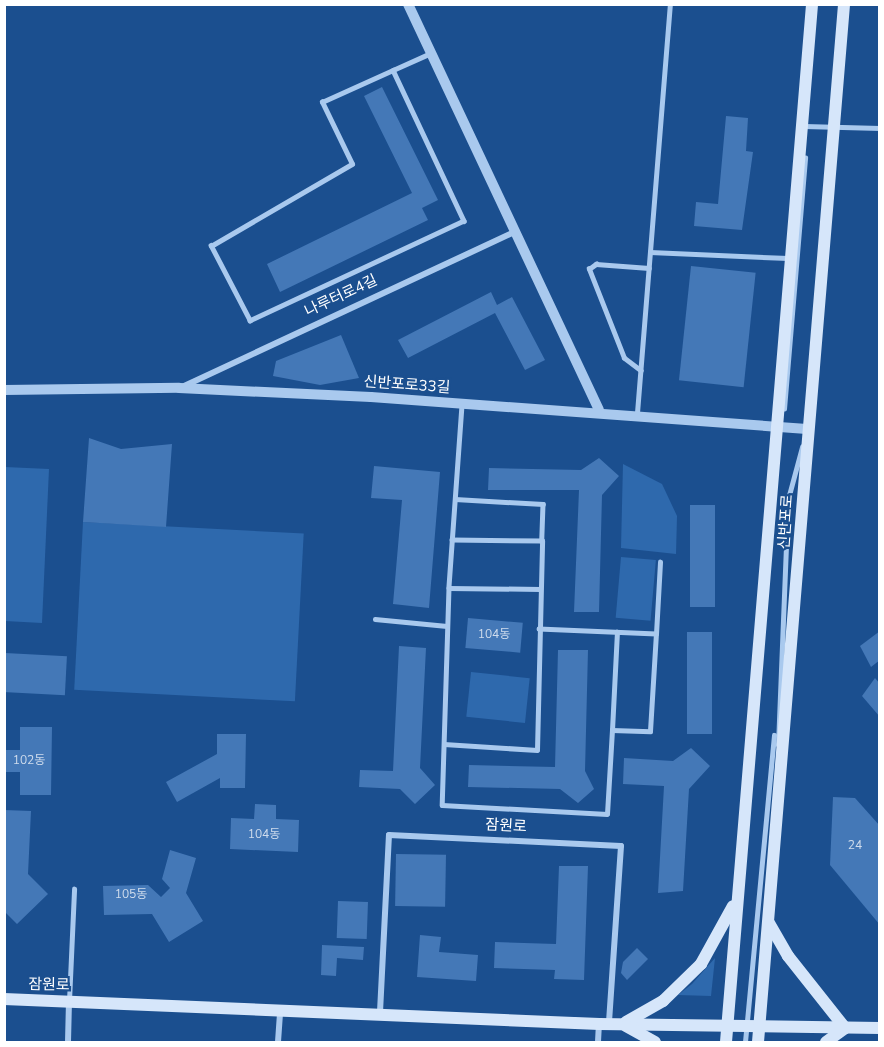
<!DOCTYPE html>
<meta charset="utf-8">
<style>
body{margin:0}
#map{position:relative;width:884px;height:1047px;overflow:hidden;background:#1b4f8f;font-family:"Nunito Sans","Noto Sans KR",sans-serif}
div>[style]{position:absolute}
.green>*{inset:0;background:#2e69ad;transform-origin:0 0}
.building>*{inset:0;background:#4478b7;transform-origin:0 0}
.service>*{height:4.5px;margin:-2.25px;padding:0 2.25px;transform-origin:2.25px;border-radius:2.25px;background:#a9c9ee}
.minor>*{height:6px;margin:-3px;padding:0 3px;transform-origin:3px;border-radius:3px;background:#a9c9ee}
.tertiary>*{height:10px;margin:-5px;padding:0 5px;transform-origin:5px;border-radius:5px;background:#a9c9ee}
.secondary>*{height:12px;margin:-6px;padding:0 6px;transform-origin:6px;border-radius:6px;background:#d6e6fa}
span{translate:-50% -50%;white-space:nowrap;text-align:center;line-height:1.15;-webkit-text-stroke:4.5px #1b4f8f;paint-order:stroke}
.number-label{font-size:12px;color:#d0dded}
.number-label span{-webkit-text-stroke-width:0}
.street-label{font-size:15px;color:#fff}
.frame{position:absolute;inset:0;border:6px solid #fff;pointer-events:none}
</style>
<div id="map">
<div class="green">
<div style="clip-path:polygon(623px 464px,662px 484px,677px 516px,676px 554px,621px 548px)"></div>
<div style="clip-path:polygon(5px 467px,49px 469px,42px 623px,5px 621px)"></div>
<div style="left:83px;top:522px;width:221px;height:168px;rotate:3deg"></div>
<div style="left:621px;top:557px;width:35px;height:61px;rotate:5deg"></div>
<div style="left:471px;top:672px;width:59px;height:45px;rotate:6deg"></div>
<div style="clip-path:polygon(715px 958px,711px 996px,678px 995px,692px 984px)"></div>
</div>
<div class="building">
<div style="clip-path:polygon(382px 87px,438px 200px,422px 208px,428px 220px,280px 292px,267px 264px,412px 193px,364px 96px)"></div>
<div style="clip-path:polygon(726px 116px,748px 118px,746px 151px,753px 152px,742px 230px,694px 226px,696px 202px,718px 204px)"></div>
<div style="left:691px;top:266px;width:65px;height:115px;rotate:6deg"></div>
<div style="clip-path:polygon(491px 292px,497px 305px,512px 297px,545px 360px,525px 370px,495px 313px,408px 358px,398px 340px)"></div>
<div style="clip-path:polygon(341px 335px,359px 378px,320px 385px,273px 376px,276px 361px)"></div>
<div style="clip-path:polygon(89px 438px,121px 449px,172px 444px,166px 527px,83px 522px)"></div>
<div style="clip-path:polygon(599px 458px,619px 476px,602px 495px,599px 612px,574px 612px,579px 490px,488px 490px,489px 468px,581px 470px)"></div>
<div style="clip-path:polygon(374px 466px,440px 472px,429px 608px,393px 604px,402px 500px,371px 498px)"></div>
<div style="left:690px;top:505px;width:25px;height:102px"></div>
<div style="left:468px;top:618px;width:55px;height:30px;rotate:5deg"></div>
<div style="clip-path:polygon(880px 631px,880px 660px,871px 667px,860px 646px)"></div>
<div style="left:687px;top:632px;width:25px;height:102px"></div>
<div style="clip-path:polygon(399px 646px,426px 648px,420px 768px,435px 785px,415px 804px,400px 789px,359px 787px,360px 770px,393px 771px)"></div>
<div style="clip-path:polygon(558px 650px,588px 650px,585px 771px,594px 789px,578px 803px,560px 789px,468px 787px,469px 765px,555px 767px)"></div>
<div style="left:5px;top:653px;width:62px;height:39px;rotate:3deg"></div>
<div style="clip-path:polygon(875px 678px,880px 684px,880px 717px,862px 696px)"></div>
<div style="clip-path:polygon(20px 727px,52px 727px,51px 795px,20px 795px,20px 772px,6px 772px,6px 750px,20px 750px)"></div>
<div style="clip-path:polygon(217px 734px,246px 734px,245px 788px,220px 788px,220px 778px,177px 802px,166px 782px,217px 754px)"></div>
<div style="clip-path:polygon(691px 748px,710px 766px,689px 789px,683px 891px,658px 893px,664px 786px,623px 784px,624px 758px,673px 761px)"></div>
<div style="clip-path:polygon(833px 797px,855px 798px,880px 826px,880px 925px,830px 865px)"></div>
<div style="clip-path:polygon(255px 804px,276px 805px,276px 819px,299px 820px,298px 852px,230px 849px,231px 818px,254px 819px)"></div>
<div style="clip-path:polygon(4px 810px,31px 811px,28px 874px,48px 894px,17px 924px,4px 911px)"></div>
<div style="clip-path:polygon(170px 850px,196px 858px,186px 893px,203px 921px,169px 942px,152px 914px,104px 915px,103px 886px,148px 885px,161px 897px,170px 888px,162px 879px)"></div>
<div style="left:396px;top:854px;width:50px;height:52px;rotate:1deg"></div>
<div style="clip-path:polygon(559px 866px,588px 866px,584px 980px,554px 979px,555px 970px,494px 968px,495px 942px,556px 944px)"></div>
<div style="left:338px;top:901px;width:30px;height:37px;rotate:2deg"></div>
<div style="clip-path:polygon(420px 935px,441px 937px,439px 952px,478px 955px,476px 981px,417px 977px)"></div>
<div style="clip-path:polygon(322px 945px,364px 947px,363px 960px,337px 958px,336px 976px,321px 975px)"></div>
<div style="clip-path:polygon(637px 948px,648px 959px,627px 980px,621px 973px,623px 962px)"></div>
</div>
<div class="service">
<div style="left:393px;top:70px;width:167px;rotate:64.8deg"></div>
<div style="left:464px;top:221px;width:236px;rotate:155deg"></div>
<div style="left:250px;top:321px;width:85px;rotate:-117.5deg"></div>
<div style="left:211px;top:246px;width:163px;rotate:-30.2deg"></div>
<div style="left:352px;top:164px;width:69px;rotate:-115.8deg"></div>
<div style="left:322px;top:102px;width:78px;rotate:-24.3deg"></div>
<div style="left:393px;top:70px;width:42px;rotate:-24.1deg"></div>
<div style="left:804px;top:126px;width:76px;rotate:1.5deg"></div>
<div style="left:650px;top:252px;width:138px;rotate:2.5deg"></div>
<div style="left:641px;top:371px;width:21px;rotate:-143deg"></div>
<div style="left:624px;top:358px;width:96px;rotate:-111.5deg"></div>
<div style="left:589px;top:269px;width:9px;rotate:-36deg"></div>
<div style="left:596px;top:264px;width:53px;rotate:4.3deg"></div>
<div style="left:462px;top:405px;width:183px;rotate:94.1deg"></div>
<div style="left:449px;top:588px;width:217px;rotate:91.8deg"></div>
<div style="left:442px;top:805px;width:165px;rotate:3.1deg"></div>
<div style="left:607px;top:814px;width:84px;rotate:-86.6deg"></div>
<div style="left:612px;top:730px;width:38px;rotate:2deg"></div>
<div style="left:650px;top:731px;width:97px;rotate:-86.5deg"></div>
<div style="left:656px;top:634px;width:117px;rotate:-177.6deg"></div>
<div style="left:784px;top:409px;width:252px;rotate:-85.2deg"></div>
<div style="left:637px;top:413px;width:410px;rotate:-85.4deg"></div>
<div style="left:455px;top:499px;width:88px;rotate:3.3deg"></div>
<div style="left:543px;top:504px;width:37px;rotate:92deg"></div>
<div style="left:449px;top:588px;width:91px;rotate:0.6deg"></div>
<div style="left:375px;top:619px;width:72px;rotate:5.6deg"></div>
<div style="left:656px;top:634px;width:72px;rotate:-86.8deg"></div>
<div style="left:612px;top:730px;width:98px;rotate:-87.1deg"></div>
<div style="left:444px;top:744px;width:93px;rotate:3.7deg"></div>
<div style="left:537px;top:750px;width:209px;rotate:-88.6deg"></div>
<div style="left:542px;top:541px;width:90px;rotate:-179.4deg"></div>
<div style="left:778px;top:745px;width:246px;rotate:-87.7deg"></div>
<div style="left:788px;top:499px;width:54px;rotate:-74.9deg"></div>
<div style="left:69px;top:1001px;width:112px;rotate:-87.4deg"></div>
<div style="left:745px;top:1042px;width:308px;rotate:-84.6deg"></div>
</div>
<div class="minor">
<div style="left:182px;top:387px;width:369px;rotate:-25deg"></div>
<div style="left:380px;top:1012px;width:177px;rotate:-87.1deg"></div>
<div style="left:389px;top:835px;width:232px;rotate:2.7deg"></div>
<div style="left:621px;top:846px;width:178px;rotate:93.9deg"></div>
<div style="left:68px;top:1042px;width:41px;rotate:-88.6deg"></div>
<div style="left:278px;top:1042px;width:32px;rotate:-86deg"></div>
<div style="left:598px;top:1042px;width:18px;rotate:-87deg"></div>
</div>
<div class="tertiary">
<div style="left:408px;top:4px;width:448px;rotate:64.8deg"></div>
<div style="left:4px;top:390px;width:175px;rotate:-0.7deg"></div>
<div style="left:179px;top:388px;width:192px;rotate:2.7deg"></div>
<div style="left:371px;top:397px;width:437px;rotate:4.2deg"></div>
</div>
<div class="secondary">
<div style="left:769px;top:923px;width:38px;rotate:60deg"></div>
<div style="left:788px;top:956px;width:92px;rotate:51.6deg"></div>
<div style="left:4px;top:999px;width:596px;rotate:2.41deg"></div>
<div style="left:599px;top:1024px;width:281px;rotate:0.8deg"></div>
<div style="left:626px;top:1022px;width:43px;rotate:-29.6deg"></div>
<div style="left:663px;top:1001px;width:53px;rotate:-44.2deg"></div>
<div style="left:701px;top:964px;width:66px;rotate:-61.1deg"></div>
<div style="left:626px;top:1026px;width:33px;rotate:29deg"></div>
<div style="left:726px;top:1042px;width:1042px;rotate:-85.26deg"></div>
<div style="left:758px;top:1042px;width:1042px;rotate:-85.26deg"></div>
<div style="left:826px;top:1042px;width:24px;rotate:-36deg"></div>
</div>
<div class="number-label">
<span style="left:494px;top:635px">104동</span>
<span style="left:29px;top:761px">102동</span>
<span style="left:264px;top:835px">104동</span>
<span style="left:855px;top:846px">24</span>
<span style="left:131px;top:895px">105동</span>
</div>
<div class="street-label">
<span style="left:341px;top:296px;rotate:-25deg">나루터로4길</span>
<span style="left:407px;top:385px;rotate:4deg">신반포로33길</span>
<span style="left:786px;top:522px;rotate:-86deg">신반포로</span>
<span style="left:506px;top:826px;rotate:3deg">잠원로</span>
<span style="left:49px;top:985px;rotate:1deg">잠원로</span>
</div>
<div class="frame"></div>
</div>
